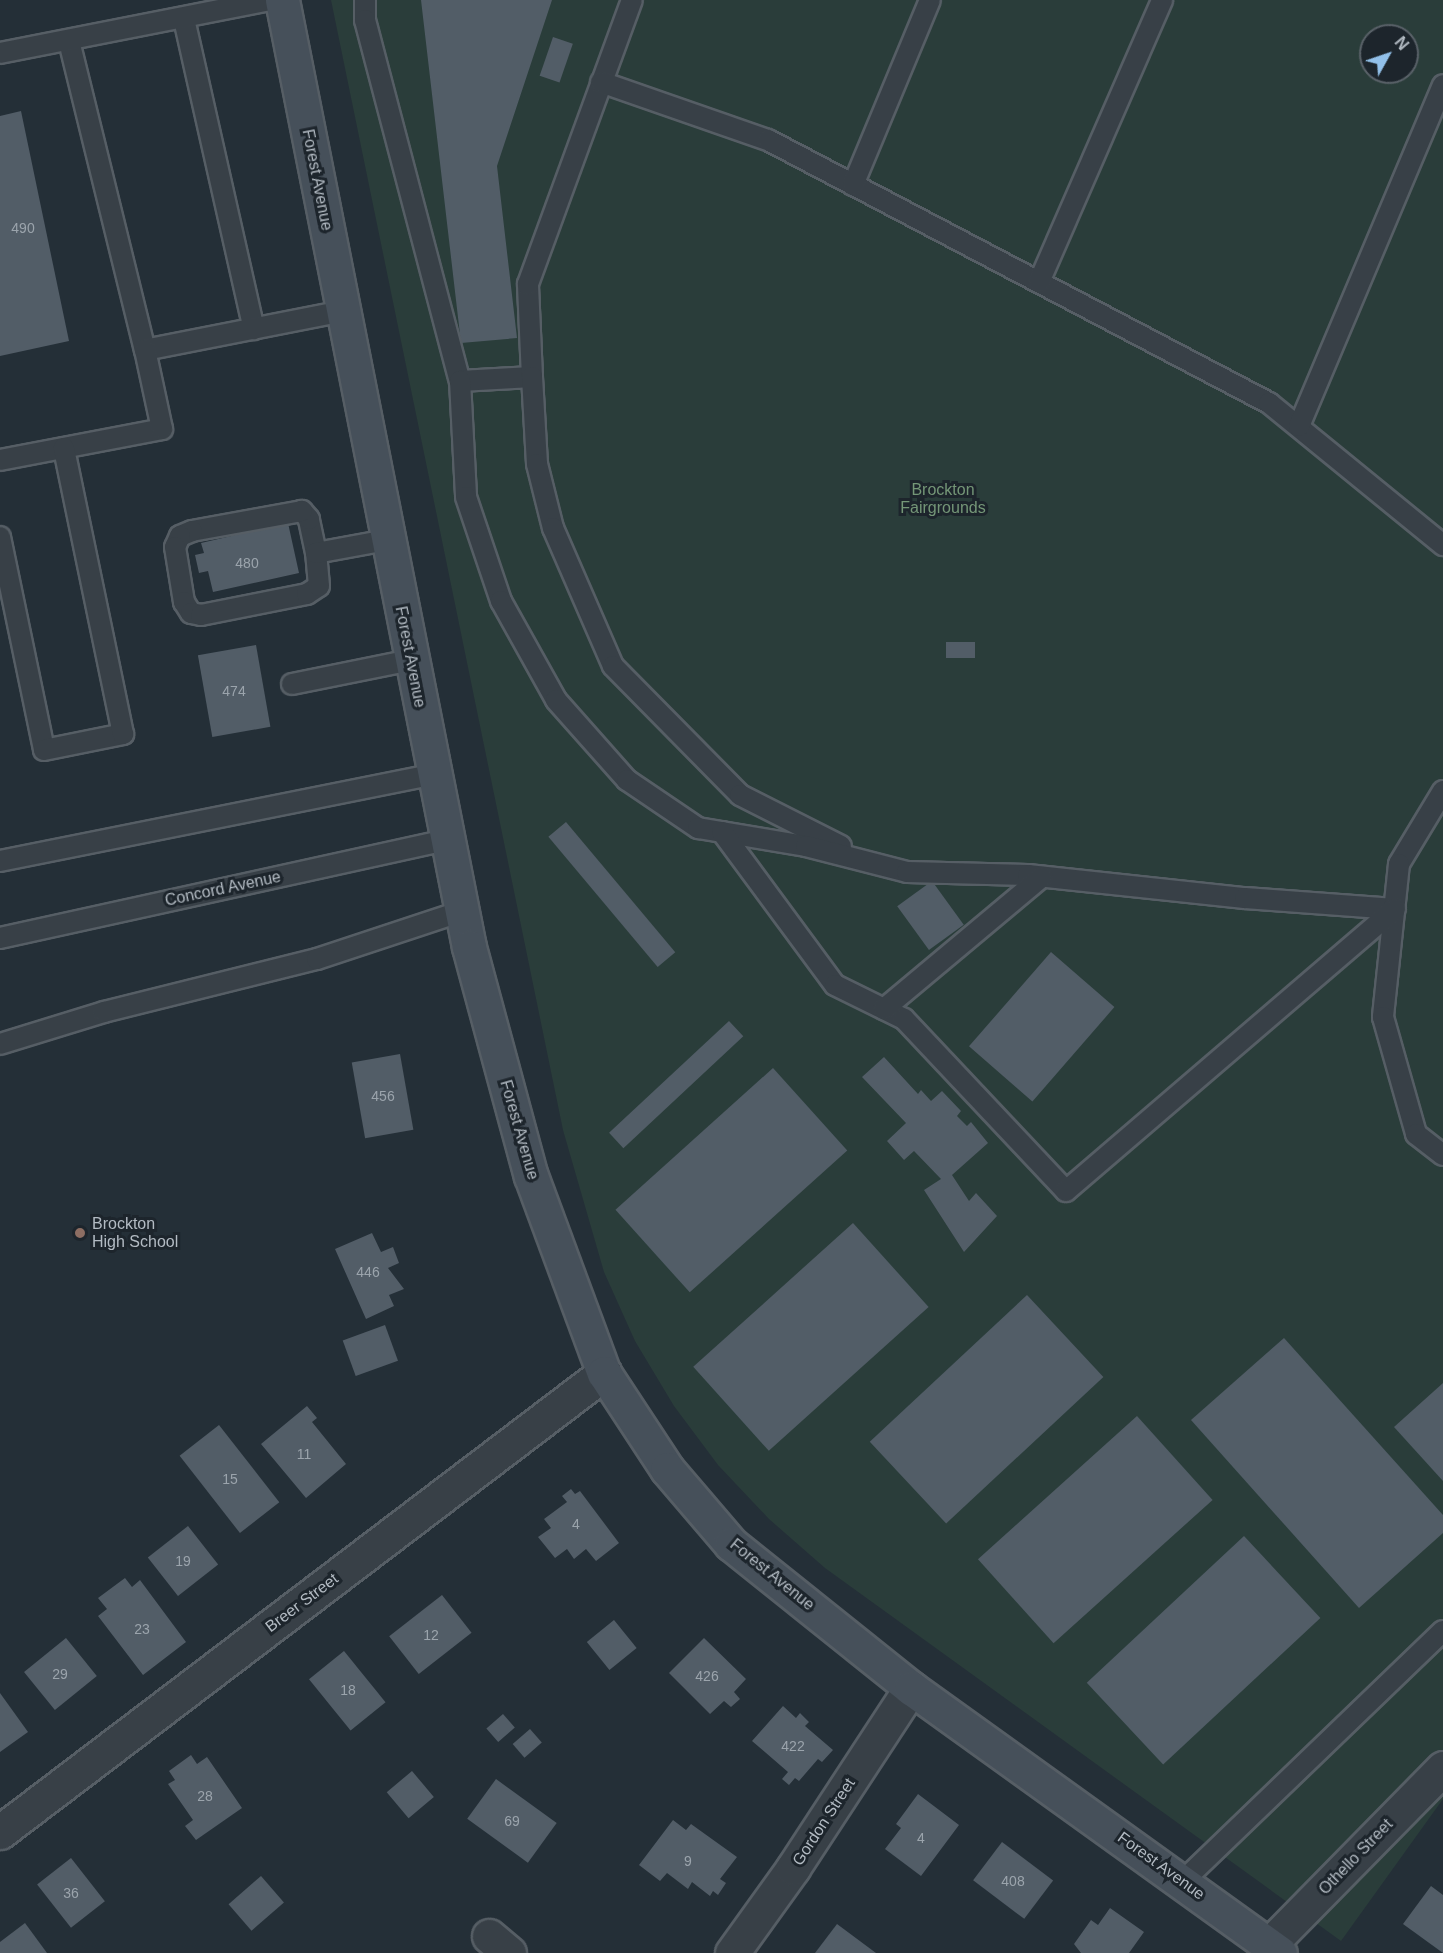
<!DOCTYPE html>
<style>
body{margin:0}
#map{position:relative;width:1443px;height:1953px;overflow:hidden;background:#242f37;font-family:Arial,sans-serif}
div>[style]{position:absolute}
.green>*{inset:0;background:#2a3d3a}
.building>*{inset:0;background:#525d67;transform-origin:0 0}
.roads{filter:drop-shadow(2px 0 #565e65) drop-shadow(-2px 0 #565e65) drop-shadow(0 2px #565e65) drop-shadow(0 -2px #565e65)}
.lane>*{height:20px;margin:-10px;padding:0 10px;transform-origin:10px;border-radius:10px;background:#384047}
.street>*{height:33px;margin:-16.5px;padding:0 16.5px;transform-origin:16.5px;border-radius:16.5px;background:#384047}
.secondary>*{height:33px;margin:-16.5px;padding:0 16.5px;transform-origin:16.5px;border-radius:16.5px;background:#46505a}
.dots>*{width:16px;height:16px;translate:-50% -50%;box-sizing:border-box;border:3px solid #1d252c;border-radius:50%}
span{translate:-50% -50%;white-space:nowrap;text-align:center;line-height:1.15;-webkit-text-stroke:6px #1d252c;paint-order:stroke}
.number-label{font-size:14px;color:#9ba4ac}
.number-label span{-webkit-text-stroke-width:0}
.street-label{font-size:16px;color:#b3bbc3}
.park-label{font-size:16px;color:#749677}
.poi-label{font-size:16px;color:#b3bbc3}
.left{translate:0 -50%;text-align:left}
.north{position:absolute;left:1359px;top:24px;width:60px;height:60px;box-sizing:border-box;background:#1d252c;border:2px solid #596168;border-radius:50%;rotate:50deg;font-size:16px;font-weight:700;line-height:24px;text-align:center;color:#b3bbc3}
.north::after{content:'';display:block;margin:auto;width:21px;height:27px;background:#92c0e9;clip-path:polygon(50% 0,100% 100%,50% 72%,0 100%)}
</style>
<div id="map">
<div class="green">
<div style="clip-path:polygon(evenodd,331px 0,1443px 0,1443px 1799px,1341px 1941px,825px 1568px,769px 1519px,718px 1465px,674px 1406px,635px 1341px,604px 1272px,563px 1130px,331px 0,1371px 36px,1407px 36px,1407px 72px,1371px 72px,1371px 36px)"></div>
</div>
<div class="building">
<div style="clip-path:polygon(421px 0,552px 0,497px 166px,517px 338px,461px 343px)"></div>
<div style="left:553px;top:37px;width:21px;height:41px;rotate:19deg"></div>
<div style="clip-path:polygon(21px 111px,69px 341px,0 356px,0 116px)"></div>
<div style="clip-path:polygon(288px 523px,299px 573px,213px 592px,208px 571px,199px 573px,195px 555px,204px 553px,201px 543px)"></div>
<div style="left:946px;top:642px;width:29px;height:16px"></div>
<div style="left:256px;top:645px;width:83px;height:59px;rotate:80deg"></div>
<div style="left:566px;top:822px;width:170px;height:23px;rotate:50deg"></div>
<div style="left:932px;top:881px;width:54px;height:43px;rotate:54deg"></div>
<div style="left:1051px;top:952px;width:84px;height:125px;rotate:41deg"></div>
<div style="left:729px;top:1021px;width:21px;height:164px;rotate:47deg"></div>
<div style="left:400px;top:1054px;width:77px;height:49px;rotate:80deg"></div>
<div style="clip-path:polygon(884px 1057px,918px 1094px,921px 1090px,931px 1101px,942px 1091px,961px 1111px,957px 1116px,967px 1126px,971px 1122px,988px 1143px,952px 1175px,969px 1201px,976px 1193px,997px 1216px,964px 1252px,924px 1190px,941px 1179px,914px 1151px,904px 1160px,887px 1141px,906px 1123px,862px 1077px)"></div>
<div style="left:773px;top:1068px;width:111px;height:212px;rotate:48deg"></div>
<div style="left:853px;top:1223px;width:113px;height:215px;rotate:48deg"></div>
<div style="clip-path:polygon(372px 1233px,381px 1252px,393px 1247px,399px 1263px,388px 1268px,404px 1289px,389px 1295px,394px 1306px,366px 1319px,335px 1249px)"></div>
<div style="left:1027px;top:1295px;width:112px;height:215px;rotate:47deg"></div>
<div style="left:385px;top:1325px;width:38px;height:45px;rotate:70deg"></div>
<div style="clip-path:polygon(1284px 1338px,1443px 1515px,1443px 1533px,1359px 1608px,1191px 1420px)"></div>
<div style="clip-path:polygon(1443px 1383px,1443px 1481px,1394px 1427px)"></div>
<div style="clip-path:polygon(307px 1406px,317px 1418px,312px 1422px,346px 1464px,306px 1498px,261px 1444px)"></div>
<div style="left:1137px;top:1416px;width:113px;height:214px;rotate:48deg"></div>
<div style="left:219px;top:1425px;width:98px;height:50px;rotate:52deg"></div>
<div style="clip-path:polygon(571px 1489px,575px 1494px,580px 1491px,619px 1543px,596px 1561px,586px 1549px,574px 1559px,567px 1549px,555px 1558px,538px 1537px,551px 1528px,544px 1519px,567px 1502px,562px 1496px)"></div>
<div style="left:188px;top:1526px;width:49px;height:51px;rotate:52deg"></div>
<div style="left:1244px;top:1536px;width:112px;height:215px;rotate:47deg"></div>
<div style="clip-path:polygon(125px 1578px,132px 1587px,140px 1580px,186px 1642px,143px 1675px,98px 1616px,107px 1609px,98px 1598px)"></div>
<div style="left:442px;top:1595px;width:48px;height:67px;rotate:52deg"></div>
<div style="left:614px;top:1620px;width:36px;height:35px;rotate:51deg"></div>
<div style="left:66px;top:1638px;width:49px;height:54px;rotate:51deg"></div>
<div style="clip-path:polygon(704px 1638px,746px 1679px,734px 1692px,740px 1699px,731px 1707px,724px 1701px,710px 1714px,669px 1673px)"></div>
<div style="left:344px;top:1651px;width:66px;height:45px;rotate:51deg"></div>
<div style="clip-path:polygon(0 1693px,28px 1732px,0 1752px)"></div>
<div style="clip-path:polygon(783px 1706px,796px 1718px,800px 1713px,809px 1722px,805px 1726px,833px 1750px,822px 1762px,818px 1759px,799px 1781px,795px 1778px,789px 1785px,782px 1779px,788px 1772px,752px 1741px)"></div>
<div style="left:503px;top:1714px;width:18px;height:22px;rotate:49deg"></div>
<div style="left:530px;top:1729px;width:18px;height:23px;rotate:49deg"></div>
<div style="clip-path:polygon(191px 1755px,197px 1764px,207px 1757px,242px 1808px,196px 1840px,185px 1826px,193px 1820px,168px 1784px,175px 1780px,169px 1771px)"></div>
<div style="left:412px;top:1771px;width:34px;height:33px;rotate:50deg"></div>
<div style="left:496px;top:1779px;width:75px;height:49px;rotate:36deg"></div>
<div style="clip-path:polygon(918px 1794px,959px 1825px,921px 1876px,885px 1849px,901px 1828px,896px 1824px)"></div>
<div style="clip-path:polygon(673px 1820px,686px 1830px,691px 1824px,737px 1857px,720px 1879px,726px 1883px,718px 1895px,713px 1891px,710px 1896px,692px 1882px,688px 1889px,667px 1873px,660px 1881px,639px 1865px)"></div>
<div style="left:1002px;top:1842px;width:64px;height:48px;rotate:37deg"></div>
<div style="left:71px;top:1858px;width:55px;height:43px;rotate:52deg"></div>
<div style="left:261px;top:1876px;width:35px;height:43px;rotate:49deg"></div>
<div style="clip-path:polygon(1431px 1886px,1443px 1895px,1443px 1953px,1403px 1924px)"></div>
<div style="clip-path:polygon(1110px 1908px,1144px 1932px,1129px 1953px,1081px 1953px,1074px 1944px,1091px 1920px,1098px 1925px)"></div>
<div style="clip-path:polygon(25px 1923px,47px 1953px,0 1953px,0 1942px)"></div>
<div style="clip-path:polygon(837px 1924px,876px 1953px,815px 1953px)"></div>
</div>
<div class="roads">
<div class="lane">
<div style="left:365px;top:0;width:20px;rotate:90deg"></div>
<div style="left:365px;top:20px;width:373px;rotate:75.3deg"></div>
<div style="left:460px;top:381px;width:72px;rotate:-3.2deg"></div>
<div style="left:532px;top:377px;width:93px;rotate:-92.5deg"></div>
<div style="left:528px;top:284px;width:302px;rotate:-69.9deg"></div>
<div style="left:184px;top:19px;width:318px;rotate:77.3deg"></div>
<div style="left:69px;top:41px;width:318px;rotate:76.2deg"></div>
<div style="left:145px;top:350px;width:202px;rotate:-11.1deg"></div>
<div style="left:0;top:53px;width:276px;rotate:-11.1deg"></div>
<div style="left:601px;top:82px;width:177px;rotate:19.2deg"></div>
<div style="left:768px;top:140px;width:566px;rotate:27.7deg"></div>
<div style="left:1269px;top:403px;width:225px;rotate:39.2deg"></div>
<div style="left:853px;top:185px;width:200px;rotate:-67.4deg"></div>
<div style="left:1039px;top:282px;width:308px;rotate:-66.4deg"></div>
<div style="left:532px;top:377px;width:87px;rotate:86.7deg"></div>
<div style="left:537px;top:464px;width:66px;rotate:76deg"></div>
<div style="left:553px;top:528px;width:150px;rotate:66.5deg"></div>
<div style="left:613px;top:666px;width:181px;rotate:45.4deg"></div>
<div style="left:740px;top:795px;width:113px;rotate:26.8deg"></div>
<div style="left:460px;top:381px;width:116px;rotate:87deg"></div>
<div style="left:466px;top:497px;width:110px;rotate:71.4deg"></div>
<div style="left:501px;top:601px;width:113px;rotate:60.9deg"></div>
<div style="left:556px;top:700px;width:107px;rotate:48.4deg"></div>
<div style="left:627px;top:780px;width:86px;rotate:34.1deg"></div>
<div style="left:698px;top:828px;width:109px;rotate:9.5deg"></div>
<div style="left:806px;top:846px;width:104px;rotate:14.4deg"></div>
<div style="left:907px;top:872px;width:121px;rotate:1.4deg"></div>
<div style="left:1028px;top:875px;width:218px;rotate:6.1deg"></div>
<div style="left:1245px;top:898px;width:150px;rotate:4.2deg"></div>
<div style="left:1299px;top:426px;width:370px;rotate:-67.1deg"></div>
<div style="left:0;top:460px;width:165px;rotate:-10.8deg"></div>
<div style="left:162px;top:429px;width:81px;rotate:-102.1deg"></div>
<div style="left:0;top:537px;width:217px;rotate:78.3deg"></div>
<div style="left:44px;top:750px;width:81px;rotate:-11.4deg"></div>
<div style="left:123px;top:734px;width:292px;rotate:-101.7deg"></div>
<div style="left:316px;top:553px;width:35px;rotate:-102deg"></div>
<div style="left:309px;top:519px;width:11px;rotate:-131deg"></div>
<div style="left:302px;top:511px;width:112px;rotate:169.7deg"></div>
<div style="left:192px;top:531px;width:13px;rotate:157deg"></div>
<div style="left:180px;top:536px;width:12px;rotate:114deg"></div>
<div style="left:175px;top:547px;width:56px;rotate:80.7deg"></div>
<div style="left:184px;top:602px;width:13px;rotate:58deg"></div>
<div style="left:191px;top:613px;width:10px;rotate:11deg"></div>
<div style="left:201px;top:615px;width:108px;rotate:-11.2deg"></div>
<div style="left:307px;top:594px;width:14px;rotate:-34deg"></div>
<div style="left:319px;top:586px;width:33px;rotate:-95deg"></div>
<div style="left:316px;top:553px;width:72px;rotate:-10.4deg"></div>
<div style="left:292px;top:684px;width:121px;rotate:-11.4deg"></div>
<div style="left:1443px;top:791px;width:85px;rotate:121.1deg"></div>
<div style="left:1399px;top:864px;width:154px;rotate:96deg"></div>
<div style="left:1383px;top:1017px;width:122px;rotate:74.2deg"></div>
<div style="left:1416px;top:1134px;width:34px;rotate:38deg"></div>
<div style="left:722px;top:832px;width:190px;rotate:53.6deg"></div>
<div style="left:835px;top:985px;width:77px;rotate:26.2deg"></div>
<div style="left:904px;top:1019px;width:236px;rotate:46.7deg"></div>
<div style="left:1066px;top:1191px;width:433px;rotate:-40.6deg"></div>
<div style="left:0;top:861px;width:444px;rotate:-11.3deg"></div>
<div style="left:0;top:938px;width:458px;rotate:-12.4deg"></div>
<div style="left:884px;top:1009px;width:206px;rotate:-39.9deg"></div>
<div style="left:0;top:1044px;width:109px;rotate:-17.1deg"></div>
<div style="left:104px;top:1012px;width:219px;rotate:-14deg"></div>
<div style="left:317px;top:959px;width:153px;rotate:-18.3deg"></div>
<div style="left:1182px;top:1882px;width:362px;rotate:-43.9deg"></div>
</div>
<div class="street">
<div style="left:0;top:1832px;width:759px;rotate:-37.23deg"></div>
<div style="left:489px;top:1936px;width:26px;rotate:40deg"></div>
<div style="left:1269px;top:1945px;width:248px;rotate:-45.5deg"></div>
<div style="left:732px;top:1953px;width:105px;rotate:-54.3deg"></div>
<div style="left:793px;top:1868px;width:215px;rotate:-56.8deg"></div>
</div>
<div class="secondary">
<div style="left:282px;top:0;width:965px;rotate:78.83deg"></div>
<div style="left:469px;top:947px;width:237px;rotate:74.9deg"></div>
<div style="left:531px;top:1176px;width:210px;rotate:69.7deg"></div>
<div style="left:604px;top:1373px;width:115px;rotate:56.7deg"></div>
<div style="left:667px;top:1469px;width:99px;rotate:49.5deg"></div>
<div style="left:731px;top:1544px;width:231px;rotate:38.7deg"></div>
<div style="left:911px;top:1688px;width:454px;rotate:35.7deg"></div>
</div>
</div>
<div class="dots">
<div style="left:80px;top:1233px;background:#8d6e63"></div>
</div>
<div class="number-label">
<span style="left:23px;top:228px">490</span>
<span style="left:247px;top:563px">480</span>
<span style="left:234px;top:691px">474</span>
<span style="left:383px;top:1096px">456</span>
<span style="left:368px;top:1272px">446</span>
<span style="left:304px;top:1454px">11</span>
<span style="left:230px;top:1479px">15</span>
<span style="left:576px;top:1524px">4</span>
<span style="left:183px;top:1561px">19</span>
<span style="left:142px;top:1629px">23</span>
<span style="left:431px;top:1635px">12</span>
<span style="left:60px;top:1674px">29</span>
<span style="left:707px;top:1676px">426</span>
<span style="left:348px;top:1690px">18</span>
<span style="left:793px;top:1746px">422</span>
<span style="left:205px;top:1796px">28</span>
<span style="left:512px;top:1821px">69</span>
<span style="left:921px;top:1838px">4</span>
<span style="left:688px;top:1861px">9</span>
<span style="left:1013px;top:1881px">408</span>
<span style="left:71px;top:1893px">36</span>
</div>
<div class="street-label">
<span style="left:317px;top:180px;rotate:79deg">Forest Avenue</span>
<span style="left:410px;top:657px;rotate:79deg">Forest Avenue</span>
<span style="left:223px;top:889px;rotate:-12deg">Concord Avenue</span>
<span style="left:519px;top:1130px;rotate:74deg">Forest Avenue</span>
<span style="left:772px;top:1575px;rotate:39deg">Forest Avenue</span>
<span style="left:302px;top:1603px;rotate:-37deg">Breer Street</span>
<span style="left:824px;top:1822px;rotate:-57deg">Gordon Street</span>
<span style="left:1356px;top:1857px;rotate:-46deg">Othello Street</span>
<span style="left:1161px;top:1866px;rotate:36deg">Forest Avenue</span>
</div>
<div class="park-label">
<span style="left:943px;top:499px">Brockton<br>Fairgrounds</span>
</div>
<div class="poi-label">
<span class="left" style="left:92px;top:1233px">Brockton<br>High School</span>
</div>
<div class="north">N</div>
</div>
